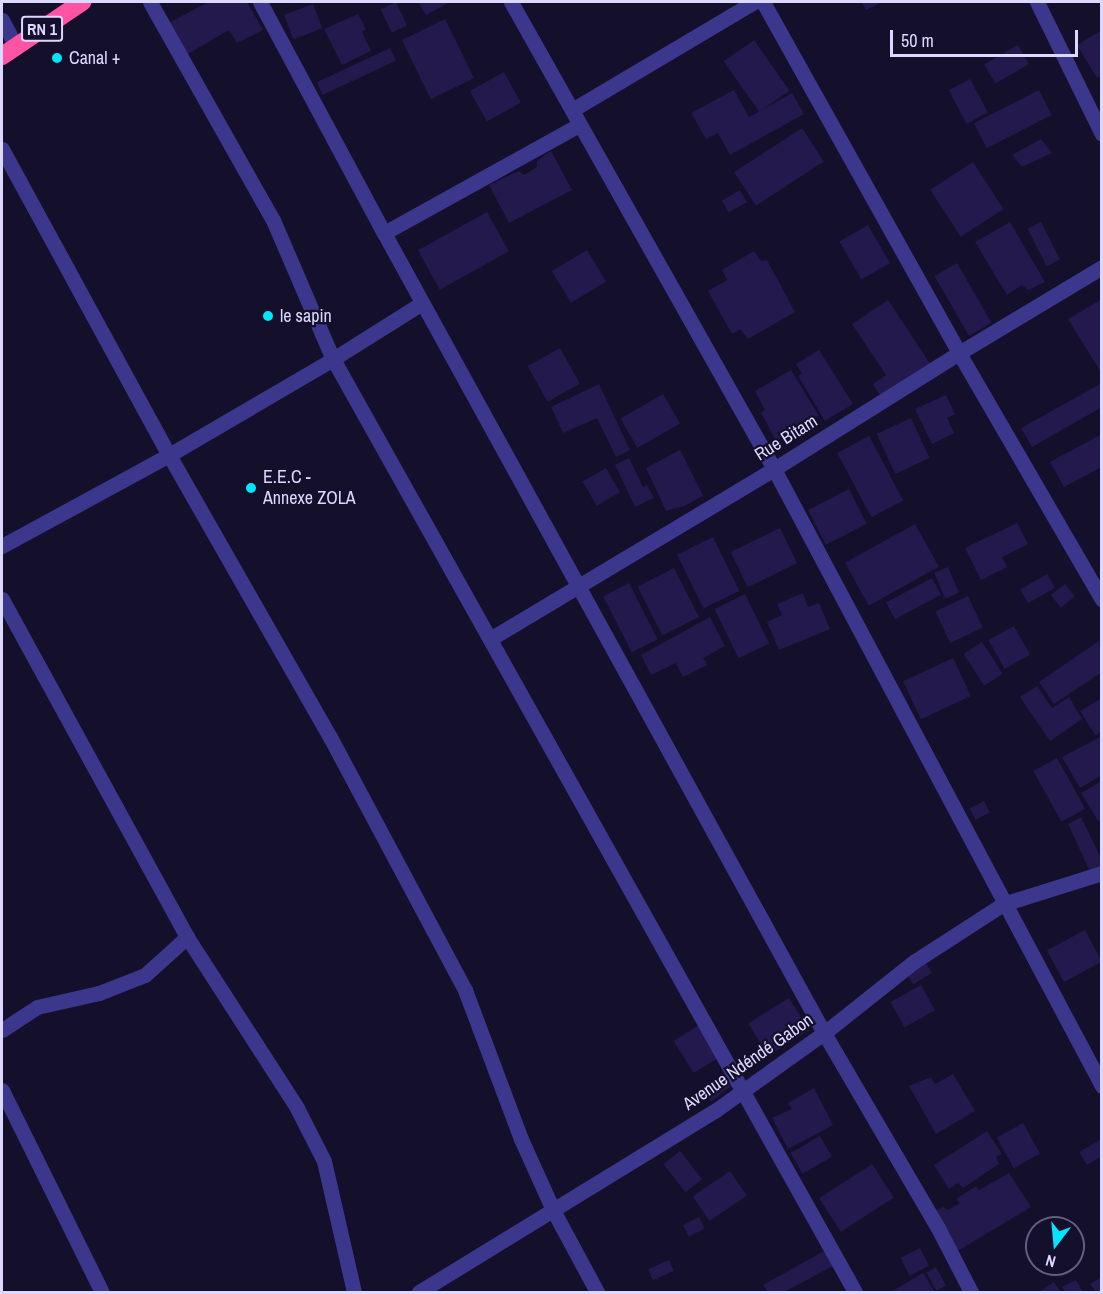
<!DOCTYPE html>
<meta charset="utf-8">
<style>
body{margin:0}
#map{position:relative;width:1103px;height:1294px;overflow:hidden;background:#140f2a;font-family:"Archivo Narrow",sans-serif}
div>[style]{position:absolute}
.building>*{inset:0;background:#24194d;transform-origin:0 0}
.street>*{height:15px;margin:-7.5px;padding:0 7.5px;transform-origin:7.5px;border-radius:7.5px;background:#3a378c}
.highway>*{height:18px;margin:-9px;padding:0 9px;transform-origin:9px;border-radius:9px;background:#ff53a4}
.dots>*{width:16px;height:16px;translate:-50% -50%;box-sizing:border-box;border:3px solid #140f2a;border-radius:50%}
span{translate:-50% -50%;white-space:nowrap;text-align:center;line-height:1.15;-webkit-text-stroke:4.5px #140f2a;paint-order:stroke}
.shield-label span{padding:2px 4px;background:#140f2a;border:2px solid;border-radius:4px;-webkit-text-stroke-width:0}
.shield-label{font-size:16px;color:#ddd8ff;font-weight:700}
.poi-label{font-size:18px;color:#ddd8ff}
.left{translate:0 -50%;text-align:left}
.street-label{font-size:18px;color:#ddd8ff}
.frame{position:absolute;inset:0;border:3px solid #ddd8ff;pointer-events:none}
.north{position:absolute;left:1025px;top:1216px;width:60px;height:60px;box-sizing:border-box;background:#140f2a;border:2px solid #645f7f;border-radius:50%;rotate:196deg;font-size:16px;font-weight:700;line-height:24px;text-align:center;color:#ddd8ff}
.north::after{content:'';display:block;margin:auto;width:21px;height:27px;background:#04e4ff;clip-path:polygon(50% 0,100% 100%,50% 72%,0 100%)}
.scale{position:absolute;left:890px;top:30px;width:188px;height:27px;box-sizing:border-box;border:3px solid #ddd8ff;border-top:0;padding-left:8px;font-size:18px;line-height:21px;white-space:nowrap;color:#ddd8ff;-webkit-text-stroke:4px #140f2a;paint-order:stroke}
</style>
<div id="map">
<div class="building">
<div style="clip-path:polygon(208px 2px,247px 2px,263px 30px,237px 43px,229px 30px,186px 55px,167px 24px)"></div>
<div style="left:396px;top:2px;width:26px;height:17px;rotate:65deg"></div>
<div style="clip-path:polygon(418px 2px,450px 2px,426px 15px)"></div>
<div style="clip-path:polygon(861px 2px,882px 2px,866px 10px)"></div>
<div style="left:313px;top:4px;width:26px;height:31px;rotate:69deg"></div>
<div style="clip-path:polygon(358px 14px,366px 29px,362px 32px,371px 51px,342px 65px,324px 29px)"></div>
<div style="left:445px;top:19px;width:66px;height:48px;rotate:64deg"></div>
<div style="clip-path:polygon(1102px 30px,1102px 75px,1097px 78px,1077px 45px)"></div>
<div style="left:754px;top:40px;width:62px;height:37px;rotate:55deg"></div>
<div style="left:1018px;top:45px;width:22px;height:39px;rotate:60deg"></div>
<div style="left:390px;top:48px;width:14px;height:81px;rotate:65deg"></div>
<div style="left:504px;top:72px;width:35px;height:39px;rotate:61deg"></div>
<div style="left:970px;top:79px;width:38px;height:24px;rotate:62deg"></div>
<div style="clip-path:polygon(734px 90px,749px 117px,792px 93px,804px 114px,730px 155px,718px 133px,706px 139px,691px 113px)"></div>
<div style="left:1039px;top:90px;width:28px;height:73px;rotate:63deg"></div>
<div style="left:802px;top:128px;width:40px;height:81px;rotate:57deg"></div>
<div style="clip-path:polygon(1041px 139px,1052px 153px,1022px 167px,1012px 155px)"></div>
<div style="clip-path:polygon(551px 151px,572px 190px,509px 223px,489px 185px,519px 171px,524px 175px,537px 167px,537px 161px)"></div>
<div style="left:973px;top:162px;width:56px;height:51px;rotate:57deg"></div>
<div style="left:740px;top:190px;width:14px;height:21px;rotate:60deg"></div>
<div style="left:487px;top:212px;width:45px;height:79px;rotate:61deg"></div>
<div style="clip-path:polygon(1010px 222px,1045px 282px,1028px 290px,1022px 285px,1007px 295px,975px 242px)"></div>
<div style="left:1041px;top:222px;width:42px;height:15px;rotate:63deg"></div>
<div style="left:868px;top:225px;width:44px;height:33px;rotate:60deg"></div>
<div style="left:587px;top:250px;width:37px;height:41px;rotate:59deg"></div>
<div style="clip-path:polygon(754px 251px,761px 261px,767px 260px,795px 312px,748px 339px,740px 329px,732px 334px,708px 291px,727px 280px,722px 270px)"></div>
<div style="left:957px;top:263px;width:69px;height:26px;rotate:60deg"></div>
<div style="clip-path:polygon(1102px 299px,1102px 374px,1068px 319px)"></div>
<div style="clip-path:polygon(888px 300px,931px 365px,881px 397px,873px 384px,886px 375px,852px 324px)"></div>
<div style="left:560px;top:348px;width:41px;height:37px;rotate:61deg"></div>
<div style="clip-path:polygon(819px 350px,853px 404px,825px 421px,798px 376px,802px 373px,796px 364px)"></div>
<div style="clip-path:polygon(791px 370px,819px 416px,776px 441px,761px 413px,765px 410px,755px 391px)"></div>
<div style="clip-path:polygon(1102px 383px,1102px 407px,1032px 447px,1021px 428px)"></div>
<div style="clip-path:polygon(599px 384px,630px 450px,616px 457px,597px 418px,563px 433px,551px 407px)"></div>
<div style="left:663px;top:394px;width:34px;height:49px;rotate:60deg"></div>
<div style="clip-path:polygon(946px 395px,955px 414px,947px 418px,954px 433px,932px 444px,915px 409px)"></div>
<div style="left:911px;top:418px;width:44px;height:38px;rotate:65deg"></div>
<div style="clip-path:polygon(1102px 434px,1102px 467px,1064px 487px,1050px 462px)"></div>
<div style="left:869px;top:436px;width:73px;height:36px;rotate:62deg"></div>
<div style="clip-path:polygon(680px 450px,703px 496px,684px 506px,666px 511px,646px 468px)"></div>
<div style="clip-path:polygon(629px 458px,643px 487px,647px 485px,654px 498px,635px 507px,615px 465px)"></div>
<div style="left:606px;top:468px;width:28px;height:27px;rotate:60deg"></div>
<div style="left:849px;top:489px;width:39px;height:46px;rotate:63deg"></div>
<div style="clip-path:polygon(1017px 523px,1028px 544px,1002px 557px,1007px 567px,981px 580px,965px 548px)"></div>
<div style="left:915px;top:524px;width:49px;height:80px;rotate:61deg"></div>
<div style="left:780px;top:528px;width:39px;height:55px;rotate:64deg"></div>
<div style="left:713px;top:537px;width:60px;height:40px;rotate:64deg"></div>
<div style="left:948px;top:567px;width:28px;height:15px;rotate:67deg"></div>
<div style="left:674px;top:568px;width:55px;height:41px;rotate:63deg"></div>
<div style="left:1047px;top:574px;width:16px;height:31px;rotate:60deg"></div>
<div style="left:932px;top:578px;width:19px;height:52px;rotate:62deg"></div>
<div style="left:629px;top:583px;width:63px;height:29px;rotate:63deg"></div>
<div style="left:1065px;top:584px;width:16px;height:18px;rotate:52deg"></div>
<div style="clip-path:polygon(803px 593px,808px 607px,819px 603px,830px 629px,779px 650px,767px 622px,782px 615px,777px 604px)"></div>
<div style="left:745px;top:594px;width:55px;height:34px;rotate:64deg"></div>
<div style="left:968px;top:596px;width:35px;height:36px;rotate:65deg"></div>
<div style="clip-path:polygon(710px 617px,725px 646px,703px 658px,707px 665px,683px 677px,676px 663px,651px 675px,641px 655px)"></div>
<div style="left:1014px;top:626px;width:33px;height:29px;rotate:61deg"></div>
<div style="clip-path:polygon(1099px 641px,1102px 672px,1054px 704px,1039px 682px)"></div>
<div style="left:982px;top:642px;width:38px;height:22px;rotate:57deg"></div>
<div style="left:953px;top:658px;width:42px;height:55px;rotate:65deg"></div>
<div style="clip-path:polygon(1037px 686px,1052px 708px,1069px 697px,1082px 719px,1050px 741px,1020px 697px)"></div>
<div style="clip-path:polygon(1102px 698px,1102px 732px,1095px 735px,1080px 711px)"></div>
<div style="clip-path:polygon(1102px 736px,1102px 775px,1080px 788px,1062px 757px)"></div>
<div style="left:1057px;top:758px;width:58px;height:27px;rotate:61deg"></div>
<div style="clip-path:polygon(1102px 781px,1102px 819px,1098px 821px,1081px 793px)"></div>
<div style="left:984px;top:801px;width:13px;height:16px;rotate:63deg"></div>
<div style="clip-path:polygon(1081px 817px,1102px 860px,1102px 867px,1090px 872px,1068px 824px)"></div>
<div style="left:1085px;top:930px;width:36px;height:43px;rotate:62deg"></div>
<div style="left:924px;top:960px;width:15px;height:22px;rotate:58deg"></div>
<div style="left:921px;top:985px;width:29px;height:35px;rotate:61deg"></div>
<div style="left:789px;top:998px;width:38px;height:48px;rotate:58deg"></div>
<div style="left:699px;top:1025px;width:38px;height:30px;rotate:58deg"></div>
<div style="clip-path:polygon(953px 1074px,975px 1111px,936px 1134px,909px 1086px,931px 1077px,935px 1084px)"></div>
<div style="left:722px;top:1075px;width:14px;height:25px;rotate:51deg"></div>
<div style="clip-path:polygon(814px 1088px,833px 1125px,788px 1149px,772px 1118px,792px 1109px,788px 1103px)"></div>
<div style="left:1023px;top:1123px;width:35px;height:30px;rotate:61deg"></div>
<div style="clip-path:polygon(987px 1131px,1002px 1154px,996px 1157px,999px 1164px,963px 1188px,958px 1183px,949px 1189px,934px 1165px)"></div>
<div style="left:820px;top:1136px;width:24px;height:34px;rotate:60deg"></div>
<div style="clip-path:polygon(1102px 1139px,1102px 1156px,1087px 1165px,1079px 1152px)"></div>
<div style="left:680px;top:1151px;width:36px;height:21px;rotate:52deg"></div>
<div style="left:872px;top:1164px;width:40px;height:63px;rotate:57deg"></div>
<div style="left:730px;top:1171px;width:30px;height:45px;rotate:56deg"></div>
<div style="clip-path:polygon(1009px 1173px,1031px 1207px,956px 1252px,932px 1213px,943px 1207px,948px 1210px,960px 1203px,956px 1199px,976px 1186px,979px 1190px)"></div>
<div style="left:699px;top:1217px;width:13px;height:18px;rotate:63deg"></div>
<div style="left:920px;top:1248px;width:20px;height:22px;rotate:63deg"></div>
<div style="clip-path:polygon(824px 1251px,833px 1266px,784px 1292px,768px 1292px,763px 1285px)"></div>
<div style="left:669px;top:1260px;width:12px;height:23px;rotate:66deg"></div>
<div style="clip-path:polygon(1046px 1264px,1063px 1264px,1065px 1267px,1051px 1274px)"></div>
<div style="left:936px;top:1267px;width:21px;height:11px;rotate:62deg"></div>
<div style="clip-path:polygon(923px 1273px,935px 1292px,891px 1292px)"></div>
<div style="clip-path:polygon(1102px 1277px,1102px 1292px,1096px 1292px,1090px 1284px)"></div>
<div style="clip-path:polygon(1076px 1280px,1083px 1292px,1065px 1292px,1062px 1287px)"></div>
<div style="clip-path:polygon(1054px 1282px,1061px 1292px,1039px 1292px)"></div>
</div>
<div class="street">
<div style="left:150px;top:2px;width:250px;rotate:60.6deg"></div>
<div style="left:273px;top:220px;width:151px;rotate:66.7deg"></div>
<div style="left:333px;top:359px;width:1069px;rotate:60.77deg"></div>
<div style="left:260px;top:2px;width:262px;rotate:61.8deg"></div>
<div style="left:384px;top:233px;width:913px;rotate:61.19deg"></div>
<div style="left:824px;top:1033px;width:226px;rotate:59.7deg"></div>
<div style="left:938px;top:1228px;width:72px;rotate:62.7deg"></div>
<div style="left:511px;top:2px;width:536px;rotate:60.61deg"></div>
<div style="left:774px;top:469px;width:699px;rotate:62deg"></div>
<div style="left:763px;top:2px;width:402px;rotate:60.8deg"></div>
<div style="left:959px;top:353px;width:285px;rotate:59.9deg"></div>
<div style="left:1037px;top:2px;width:147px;rotate:63.8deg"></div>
<div style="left:2px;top:20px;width:30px;rotate:62deg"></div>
<div style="left:572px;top:110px;width:212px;rotate:-30.7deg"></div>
<div style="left:2px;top:149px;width:349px;rotate:61.4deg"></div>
<div style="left:169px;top:455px;width:325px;rotate:60.3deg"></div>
<div style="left:330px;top:737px;width:287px;rotate:61.9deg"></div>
<div style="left:465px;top:990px;width:159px;rotate:69.4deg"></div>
<div style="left:521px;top:1139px;width:80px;rotate:65.7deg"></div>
<div style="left:554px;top:1212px;width:91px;rotate:61.7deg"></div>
<div style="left:384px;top:233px;width:223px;rotate:-29deg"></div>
<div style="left:2px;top:546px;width:190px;rotate:-28.6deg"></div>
<div style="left:169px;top:455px;width:190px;rotate:-30.3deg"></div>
<div style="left:333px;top:359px;width:105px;rotate:-32.2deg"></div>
<div style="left:2px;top:599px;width:385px;rotate:61.3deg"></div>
<div style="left:187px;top:937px;width:203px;rotate:57.2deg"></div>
<div style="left:297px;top:1108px;width:59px;rotate:63deg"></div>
<div style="left:324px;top:1161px;width:134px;rotate:77.1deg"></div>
<div style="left:490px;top:639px;width:331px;rotate:-30.9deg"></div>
<div style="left:774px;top:469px;width:218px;rotate:-32.1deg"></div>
<div style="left:959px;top:353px;width:167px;rotate:-31deg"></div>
<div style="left:2px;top:1030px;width:42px;rotate:-33.3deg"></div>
<div style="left:37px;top:1007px;width:64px;rotate:-12.7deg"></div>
<div style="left:99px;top:993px;width:49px;rotate:-21.4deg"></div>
<div style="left:145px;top:975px;width:57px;rotate:-42.1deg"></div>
<div style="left:2px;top:1090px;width:225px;rotate:63.7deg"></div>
<div style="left:419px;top:1292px;width:348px;rotate:-31.5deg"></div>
<div style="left:716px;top:1110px;width:133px;rotate:-35.5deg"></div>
<div style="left:824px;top:1033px;width:116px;rotate:-38.4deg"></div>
<div style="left:915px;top:961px;width:105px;rotate:-32.9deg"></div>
<div style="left:1003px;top:904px;width:104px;rotate:-17.4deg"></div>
</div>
<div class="highway">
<div style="left:2px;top:56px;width:97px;rotate:-34deg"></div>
</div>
<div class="dots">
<div style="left:57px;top:58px;background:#04e4ff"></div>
<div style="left:268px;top:316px;background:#04e4ff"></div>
<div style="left:251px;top:488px;background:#04e4ff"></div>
</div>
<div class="shield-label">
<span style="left:42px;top:29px">RN 1</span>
</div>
<div class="poi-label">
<span class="left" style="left:69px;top:58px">Canal +</span>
<span class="left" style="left:280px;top:316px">le sapin</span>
<span class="left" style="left:263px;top:488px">E.E.C -<br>Annexe ZOLA</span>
</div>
<div class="street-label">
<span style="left:786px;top:438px;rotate:-32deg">Rue Bitam</span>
<span style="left:748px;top:1062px;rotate:-35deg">Avenue Ndéndé Gabon</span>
</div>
<div class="frame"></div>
<div class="north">N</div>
<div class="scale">50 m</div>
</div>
